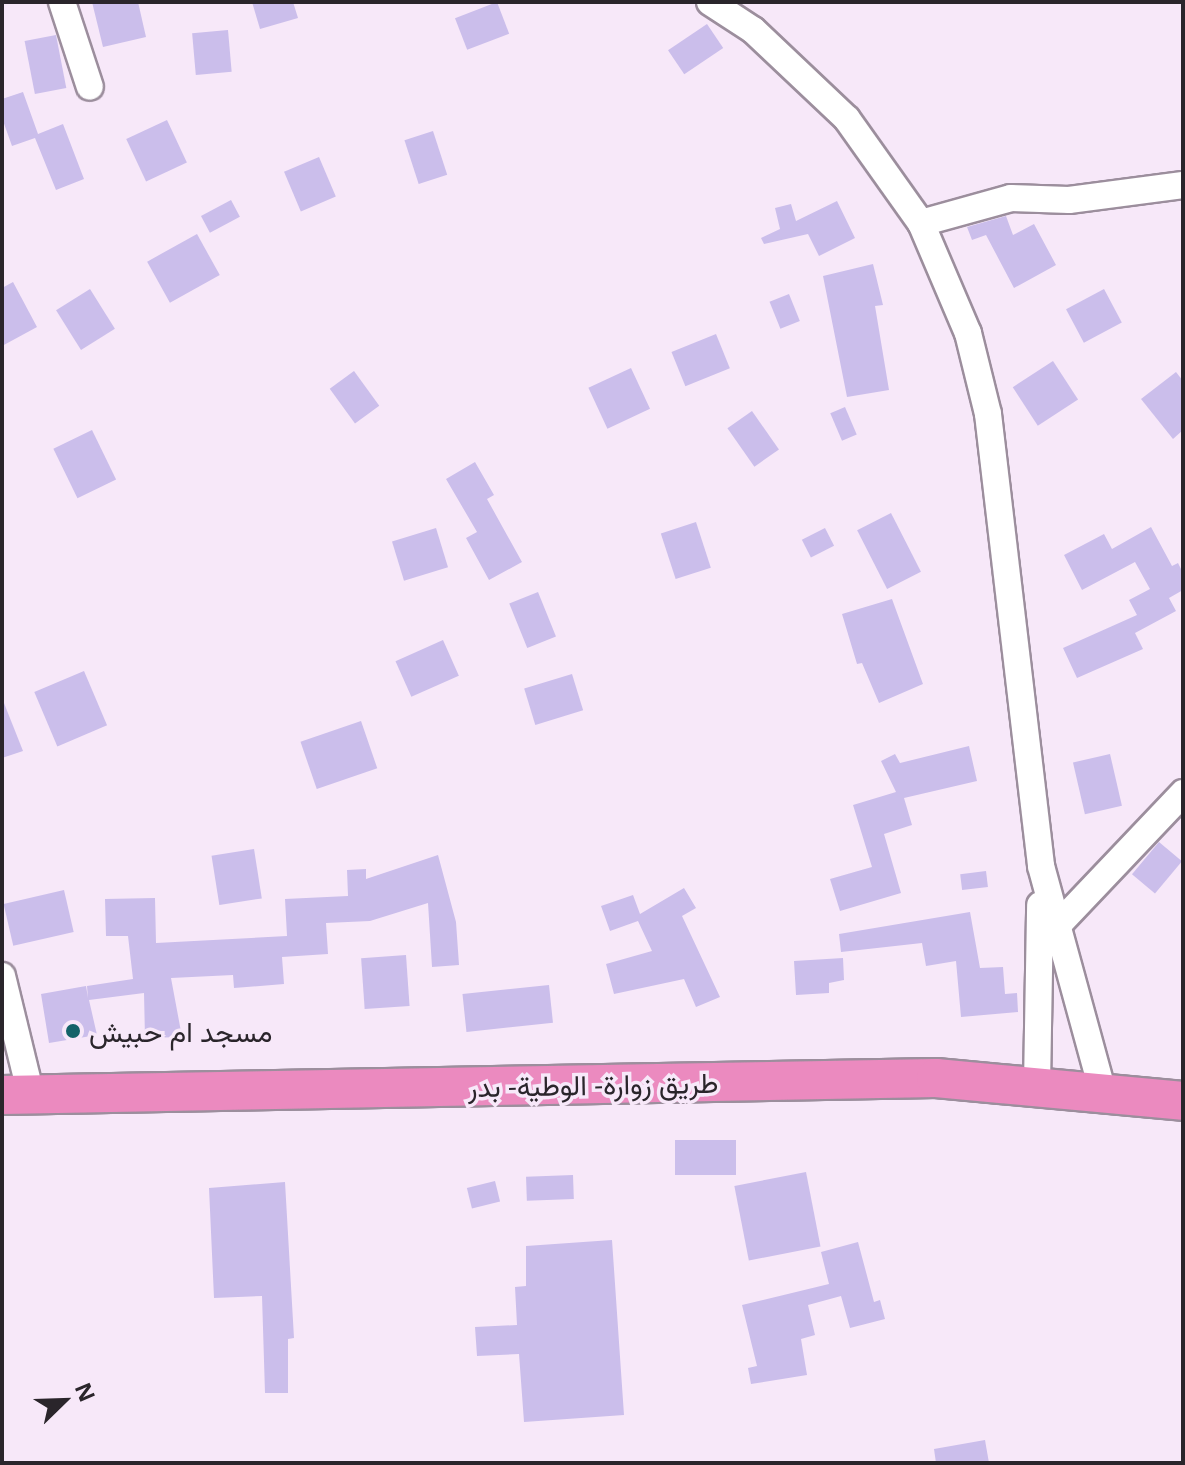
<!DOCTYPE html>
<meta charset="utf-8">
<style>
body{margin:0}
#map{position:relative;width:1185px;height:1465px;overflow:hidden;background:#f7e8f9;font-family:"Open Sans",Vazirmatn,sans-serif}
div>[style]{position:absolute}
.building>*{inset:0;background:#cbbeeb;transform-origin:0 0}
.roads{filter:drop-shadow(2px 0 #9c8e9d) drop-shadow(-2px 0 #9c8e9d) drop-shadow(0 2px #9c8e9d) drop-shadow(0 -2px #9c8e9d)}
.minor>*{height:26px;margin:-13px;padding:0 13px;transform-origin:13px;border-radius:13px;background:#fff}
.highway>*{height:38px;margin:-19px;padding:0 19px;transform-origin:19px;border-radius:19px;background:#eb8abf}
.dots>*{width:22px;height:22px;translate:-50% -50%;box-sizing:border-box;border:4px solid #f7e8f9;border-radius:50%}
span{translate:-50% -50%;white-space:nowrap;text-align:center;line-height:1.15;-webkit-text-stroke:7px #f7e8f9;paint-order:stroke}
.poi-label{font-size:28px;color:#2a252b}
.left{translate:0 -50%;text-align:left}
.street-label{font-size:28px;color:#2a252b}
.frame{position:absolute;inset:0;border:4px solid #2a252b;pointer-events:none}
.north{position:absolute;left:24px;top:1361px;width:80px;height:80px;-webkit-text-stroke:6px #f7e8f9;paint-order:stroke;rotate:67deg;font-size:22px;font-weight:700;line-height:32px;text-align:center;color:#2a252b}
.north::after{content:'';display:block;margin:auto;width:28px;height:36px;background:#2a252b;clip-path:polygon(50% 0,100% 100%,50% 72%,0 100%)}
</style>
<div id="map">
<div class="building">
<div style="clip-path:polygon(92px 2px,138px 2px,146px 37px,103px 47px)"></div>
<div style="clip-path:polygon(252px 2px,293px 2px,298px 18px,260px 29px)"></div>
<div style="left:497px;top:2px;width:34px;height:45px;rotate:69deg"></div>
<div style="left:707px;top:24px;width:29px;height:47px;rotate:56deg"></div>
<div style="left:228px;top:30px;width:42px;height:36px;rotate:85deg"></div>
<div style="left:56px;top:35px;width:54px;height:32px;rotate:79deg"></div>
<div style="clip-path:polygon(23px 92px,38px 134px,63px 124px,84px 179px,56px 190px,35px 138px,12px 146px,2px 118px,2px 99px)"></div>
<div style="left:167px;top:120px;width:47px;height:45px;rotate:65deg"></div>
<div style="left:433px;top:131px;width:46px;height:30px;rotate:72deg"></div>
<div style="left:319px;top:157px;width:43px;height:38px;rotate:67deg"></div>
<div style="left:231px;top:200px;width:19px;height:34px;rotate:62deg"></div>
<div style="clip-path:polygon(837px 201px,855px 238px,819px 256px,808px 234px,764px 244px,761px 238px,780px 229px,775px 208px,791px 204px,796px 221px)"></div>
<div style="clip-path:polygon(1006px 216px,1013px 235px,1034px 224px,1056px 265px,1014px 288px,986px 235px,972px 240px,967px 227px)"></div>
<div style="left:197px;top:234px;width:47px;height:57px;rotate:61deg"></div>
<div style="clip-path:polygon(873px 264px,883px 305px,875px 306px,889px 390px,847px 397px,823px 276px)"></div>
<div style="clip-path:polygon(13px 282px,37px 327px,2px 346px,2px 288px)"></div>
<div style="left:90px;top:289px;width:47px;height:40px;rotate:58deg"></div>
<div style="left:1104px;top:289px;width:38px;height:43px;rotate:62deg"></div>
<div style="left:789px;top:294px;width:29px;height:21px;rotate:68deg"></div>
<div style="left:716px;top:334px;width:37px;height:48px;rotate:68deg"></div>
<div style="left:1053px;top:361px;width:46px;height:48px;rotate:57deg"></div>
<div style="left:631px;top:368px;width:45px;height:47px;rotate:65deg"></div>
<div style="left:354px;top:371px;width:43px;height:30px;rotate:54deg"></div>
<div style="clip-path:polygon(1176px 372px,1183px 381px,1183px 430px,1173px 439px,1141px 399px)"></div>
<div style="left:845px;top:407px;width:30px;height:16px;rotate:67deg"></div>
<div style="left:752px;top:411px;width:47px;height:30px;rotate:55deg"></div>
<div style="left:92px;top:430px;width:55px;height:43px;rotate:64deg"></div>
<div style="clip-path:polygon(475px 462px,494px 495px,487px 499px,522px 562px,489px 580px,466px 538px,477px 532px,446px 479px)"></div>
<div style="left:891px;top:513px;width:66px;height:38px;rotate:63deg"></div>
<div style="left:696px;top:522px;width:48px;height:37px;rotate:72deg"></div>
<div style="clip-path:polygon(1151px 527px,1172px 566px,1178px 563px,1183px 573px,1183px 590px,1169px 598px,1176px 611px,1135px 633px,1143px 649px,1077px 678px,1063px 648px,1137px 615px,1129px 600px,1150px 589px,1135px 562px,1082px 590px,1064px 555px,1104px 534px,1112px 549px)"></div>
<div style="left:436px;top:528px;width:41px;height:46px;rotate:73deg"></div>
<div style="left:825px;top:528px;width:20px;height:26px;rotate:63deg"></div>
<div style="left:538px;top:592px;width:48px;height:31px;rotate:68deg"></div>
<div style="clip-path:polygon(892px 599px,923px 684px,879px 703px,862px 663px,857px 664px,842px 614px)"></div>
<div style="left:443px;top:640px;width:39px;height:52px;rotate:66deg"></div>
<div style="left:84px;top:671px;width:59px;height:54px;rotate:67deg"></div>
<div style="left:572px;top:674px;width:38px;height:50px;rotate:73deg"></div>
<div style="clip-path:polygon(2px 698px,23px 751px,2px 758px)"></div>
<div style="left:361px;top:721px;width:50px;height:64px;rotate:71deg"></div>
<div style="clip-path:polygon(969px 746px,977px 781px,904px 798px,912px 825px,884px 834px,901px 893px,840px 911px,830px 879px,872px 867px,853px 805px,896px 792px,881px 761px,895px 754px,900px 763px)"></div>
<div style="left:1110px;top:754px;width:53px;height:38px;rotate:77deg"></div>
<div style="left:1159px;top:842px;width:30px;height:42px;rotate:40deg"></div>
<div style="left:254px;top:849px;width:50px;height:43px;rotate:81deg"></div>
<div style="clip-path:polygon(438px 855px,456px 922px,459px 965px,432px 967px,428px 903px,370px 921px,326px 923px,328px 954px,282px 957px,284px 984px,234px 988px,233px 975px,171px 978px,182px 1037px,145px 1038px,144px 993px,89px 1000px,97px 1035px,49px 1043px,41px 994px,86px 986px,88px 998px,87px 986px,133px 979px,128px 936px,106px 936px,105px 899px,155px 898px,156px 943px,287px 936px,285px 899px,348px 896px,347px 870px,366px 869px,366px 879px)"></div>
<div style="left:986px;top:871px;width:16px;height:26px;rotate:83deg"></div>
<div style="clip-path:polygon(684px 888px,696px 908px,682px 916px,720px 997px,696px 1007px,684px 979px,614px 994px,606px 964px,652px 951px,638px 921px,610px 931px,601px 906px,633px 895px,640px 914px)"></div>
<div style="left:64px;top:890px;width:43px;height:62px;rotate:77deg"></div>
<div style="clip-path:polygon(970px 912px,980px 968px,1003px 967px,1005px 994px,1017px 993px,1018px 1012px,961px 1017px,956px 961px,926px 966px,922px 943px,841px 952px,839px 934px)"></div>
<div style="left:406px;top:955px;width:51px;height:45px;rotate:86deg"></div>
<div style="clip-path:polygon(843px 958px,844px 980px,829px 983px,829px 993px,796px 995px,794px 961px)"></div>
<div style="left:549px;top:985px;width:38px;height:87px;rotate:84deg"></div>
<div style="left:675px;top:1140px;width:61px;height:35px"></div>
<div style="left:806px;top:1172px;width:76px;height:73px;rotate:79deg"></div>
<div style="left:573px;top:1175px;width:24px;height:47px;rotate:88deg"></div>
<div style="left:495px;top:1181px;width:21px;height:29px;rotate:76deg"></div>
<div style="clip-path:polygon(285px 1182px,294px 1338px,288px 1339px,288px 1393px,265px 1393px,262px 1296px,214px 1298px,209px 1188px)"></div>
<div style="clip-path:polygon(612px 1240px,624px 1415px,524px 1422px,519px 1354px,477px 1356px,475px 1327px,517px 1325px,515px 1287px,526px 1286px,526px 1246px)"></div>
<div style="clip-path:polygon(858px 1242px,874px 1302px,880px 1300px,885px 1319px,850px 1328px,841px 1296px,808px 1305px,815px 1335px,801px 1339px,807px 1375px,751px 1384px,748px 1368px,757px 1366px,742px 1305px,829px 1284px,821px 1252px)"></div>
<div style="clip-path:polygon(985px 1440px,989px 1463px,936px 1463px,934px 1449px)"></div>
</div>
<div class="roads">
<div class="minor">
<div style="left:62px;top:2px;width:89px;rotate:71.8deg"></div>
<div style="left:710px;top:2px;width:51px;rotate:33.1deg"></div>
<div style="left:753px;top:30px;width:129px;rotate:43.4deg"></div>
<div style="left:847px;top:119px;width:128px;rotate:54.6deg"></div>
<div style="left:921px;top:223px;width:120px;rotate:66.9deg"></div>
<div style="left:968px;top:333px;width:83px;rotate:76.1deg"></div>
<div style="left:988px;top:414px;width:455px;rotate:83.3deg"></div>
<div style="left:1041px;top:866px;width:234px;rotate:74.7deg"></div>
<div style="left:921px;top:223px;width:93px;rotate:-15.5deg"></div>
<div style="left:1011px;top:198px;width:58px;rotate:2deg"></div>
<div style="left:1069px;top:200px;width:115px;rotate:-7.5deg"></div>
<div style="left:1055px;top:928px;width:186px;rotate:-46.5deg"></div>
<div style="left:2px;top:976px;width:122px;rotate:76.3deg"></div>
<div style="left:1037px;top:1085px;width:180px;rotate:-89deg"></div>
</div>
<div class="highway">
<div style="left:2px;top:1095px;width:934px;rotate:-1.04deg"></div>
<div style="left:936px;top:1078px;width:248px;rotate:5.3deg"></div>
</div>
</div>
<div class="dots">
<div style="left:73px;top:1031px;background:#146369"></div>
</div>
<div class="poi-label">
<span class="left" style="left:89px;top:1031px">مسجد ام حبيش</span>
</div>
<div class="street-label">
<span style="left:593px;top:1084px;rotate:-1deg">طريق زوارة- الوطية- بدر</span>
</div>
<div class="frame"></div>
<div class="north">N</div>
</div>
